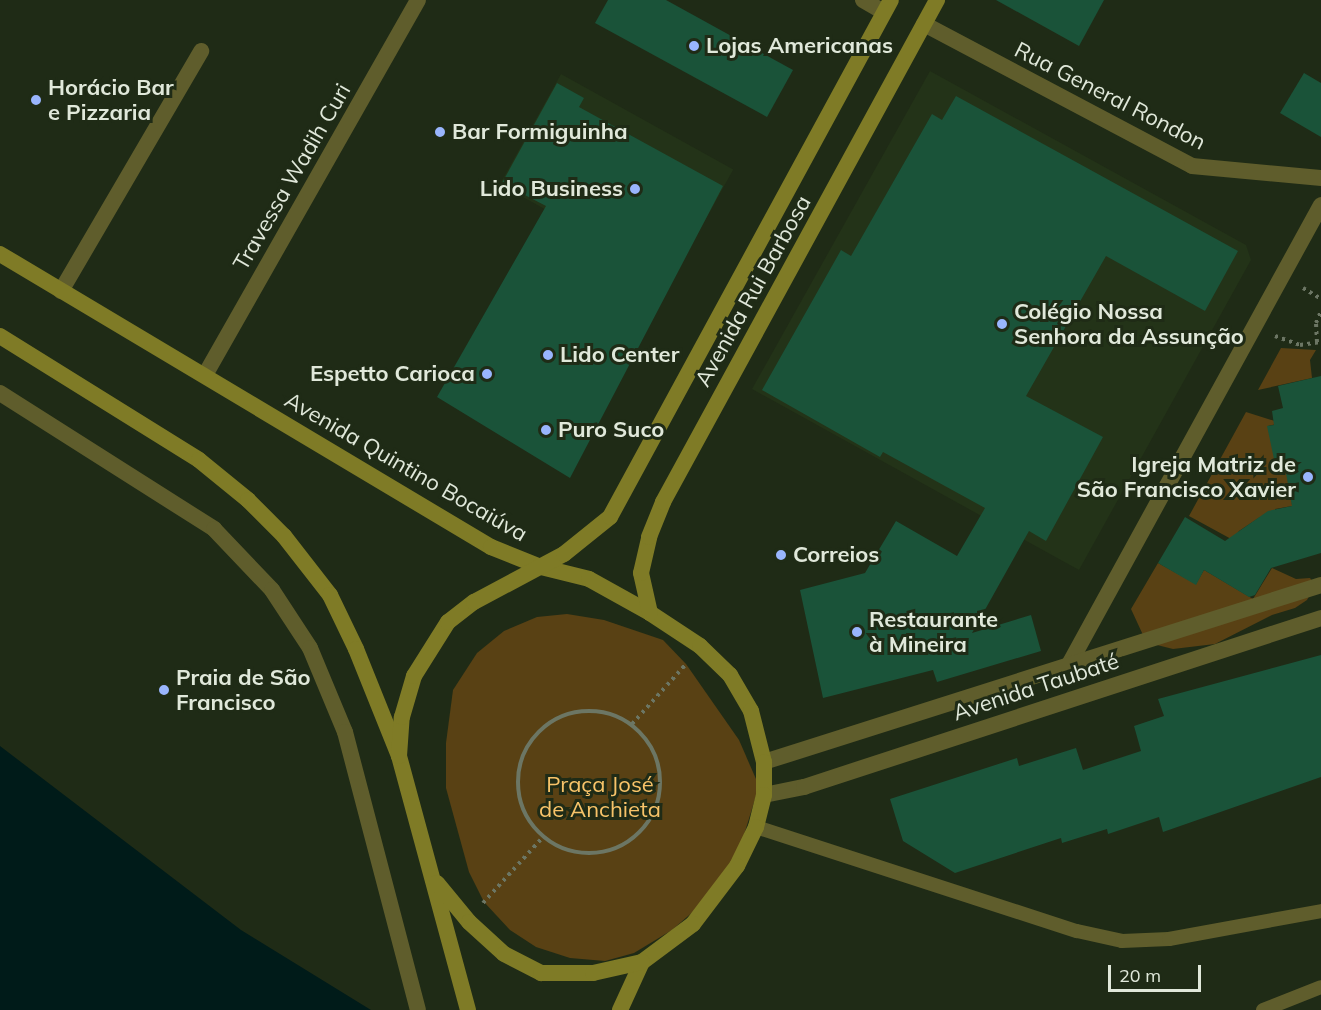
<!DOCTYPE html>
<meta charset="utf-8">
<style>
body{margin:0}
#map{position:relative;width:1321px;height:1010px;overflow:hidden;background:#1f2b16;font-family:Mulish,sans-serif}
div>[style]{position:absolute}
.built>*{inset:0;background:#233318;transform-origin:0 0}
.green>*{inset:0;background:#594114}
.water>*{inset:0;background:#001b19}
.building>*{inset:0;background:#1a5339}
.path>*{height:4px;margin-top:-2px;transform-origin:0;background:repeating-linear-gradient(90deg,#6c7664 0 3px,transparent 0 7.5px)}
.path>.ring{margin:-2px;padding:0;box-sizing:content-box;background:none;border:4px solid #6c7664;border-radius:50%}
.service>*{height:14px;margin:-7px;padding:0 7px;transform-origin:7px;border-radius:7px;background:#5f5d2c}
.pedestrian>*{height:16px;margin:-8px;padding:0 8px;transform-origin:8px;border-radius:8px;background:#5f5d2c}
.minor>*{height:16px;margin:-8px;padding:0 8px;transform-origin:8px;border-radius:8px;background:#5f5d2c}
.secondary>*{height:16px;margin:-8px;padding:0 8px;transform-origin:8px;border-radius:8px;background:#7f7b26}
.dots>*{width:16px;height:16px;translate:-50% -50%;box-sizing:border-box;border:3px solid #1f2b16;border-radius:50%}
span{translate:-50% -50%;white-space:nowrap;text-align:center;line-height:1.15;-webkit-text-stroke:6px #1f2b16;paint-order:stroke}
.poi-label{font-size:22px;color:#e0e8da;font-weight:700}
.left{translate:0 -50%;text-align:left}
.right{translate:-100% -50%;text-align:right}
.street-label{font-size:22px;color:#e0e8da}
.park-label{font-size:22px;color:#f7c369}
.scale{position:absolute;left:1108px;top:965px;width:93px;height:27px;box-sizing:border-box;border:3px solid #e0e8da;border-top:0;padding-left:8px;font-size:18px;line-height:21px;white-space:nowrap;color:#e0e8da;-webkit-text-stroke:4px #1f2b16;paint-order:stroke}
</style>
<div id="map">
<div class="built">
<div style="clip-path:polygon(930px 71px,1246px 245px,1251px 260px,1079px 570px,752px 389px)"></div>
<div style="left:561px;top:74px;width:197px;height:126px;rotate:29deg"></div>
</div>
<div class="green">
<div style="clip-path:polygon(1281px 348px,1316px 350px,1310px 360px,1312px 378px,1258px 390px)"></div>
<div style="clip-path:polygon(1246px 412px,1281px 423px,1268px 426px,1290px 455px,1292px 506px,1275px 509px,1276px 516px,1260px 517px,1239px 531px,1233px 540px,1189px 516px)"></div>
<div style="clip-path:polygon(1158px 563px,1196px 584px,1204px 570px,1253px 599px,1272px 568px,1296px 579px,1310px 578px,1315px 585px,1307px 600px,1295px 608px,1272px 615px,1215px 644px,1173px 649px,1157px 645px,1143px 635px,1131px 609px)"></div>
<div style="clip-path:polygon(567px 614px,604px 620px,663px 640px,686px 664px,739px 740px,756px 779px,756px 796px,742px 841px,730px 866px,703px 903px,672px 930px,634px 953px,605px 961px,570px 958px,536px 947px,510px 930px,484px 902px,469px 872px,446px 788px,446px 743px,453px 690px,477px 653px,504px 631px,537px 617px)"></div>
</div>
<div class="water">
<div style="clip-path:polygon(0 746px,241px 930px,371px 1010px,0 1010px)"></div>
</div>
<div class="building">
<div style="clip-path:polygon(608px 0,666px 0,793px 70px,767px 117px,595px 23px)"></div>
<div style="clip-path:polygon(996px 0,1104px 0,1079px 46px)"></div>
<div style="clip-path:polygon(1304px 73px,1321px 83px,1321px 137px,1280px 113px)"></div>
<div style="clip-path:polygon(557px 83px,584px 98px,579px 107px,723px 186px,570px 478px,437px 397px,546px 206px,502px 183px)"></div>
<div style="clip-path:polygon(956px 96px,1238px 251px,1205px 311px,1106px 256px,1026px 396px,1103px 437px,1046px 541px,1029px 531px,972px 633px,1031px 615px,1041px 651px,937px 682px,933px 670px,823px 698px,800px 590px,865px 573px,896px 521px,957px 556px,985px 508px,883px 452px,880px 457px,762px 390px,841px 250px,851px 256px,932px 114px,942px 120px)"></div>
<div style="clip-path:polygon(1321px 376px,1321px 553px,1271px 568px,1255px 595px,1249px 597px,1204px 570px,1196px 585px,1158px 563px,1185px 517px,1225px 541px,1268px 511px,1292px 506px,1283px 457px,1274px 459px,1267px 426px,1274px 425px,1272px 411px,1283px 408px,1278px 386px)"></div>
<div style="clip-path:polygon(1321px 655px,1321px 777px,1163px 832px,1159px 817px,1108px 834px,1107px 829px,1062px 843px,1061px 838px,955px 873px,903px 841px,890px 799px,1017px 758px,1019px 766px,1076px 748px,1083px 770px,1141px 751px,1134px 726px,1164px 716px,1158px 699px)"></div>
</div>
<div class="path">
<div style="left:1303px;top:288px;width:21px;rotate:31deg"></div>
<div style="left:1275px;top:336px;width:27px;rotate:20deg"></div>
<div style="left:1300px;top:345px;width:21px;rotate:-8deg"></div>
<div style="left:1317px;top:342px;width:19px;rotate:-93deg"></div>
<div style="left:1316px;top:323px;width:13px;rotate:-67deg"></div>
<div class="ring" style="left:518px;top:711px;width:138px;height:138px"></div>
<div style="left:632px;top:724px;width:81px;rotate:-48deg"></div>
<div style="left:483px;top:903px;width:89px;rotate:-47.7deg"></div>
</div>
<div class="service">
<div style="left:756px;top:827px;width:337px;rotate:18deg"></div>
<div style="left:1077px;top:931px;width:46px;rotate:12.5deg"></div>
<div style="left:1122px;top:941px;width:47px;rotate:-2.4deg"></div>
<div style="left:1169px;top:939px;width:155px;rotate:-10.4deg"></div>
<div style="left:1263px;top:1010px;width:62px;rotate:-21.6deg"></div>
</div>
<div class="pedestrian">
<div style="left:0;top:393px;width:254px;rotate:32.4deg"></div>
<div style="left:214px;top:529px;width:84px;rotate:46.4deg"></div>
<div style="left:272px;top:590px;width:69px;rotate:56.8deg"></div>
<div style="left:310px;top:648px;width:91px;rotate:67.4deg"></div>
<div style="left:345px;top:732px;width:287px;rotate:75.3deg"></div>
</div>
<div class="minor">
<div style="left:863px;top:0;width:24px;rotate:30deg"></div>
<div style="left:924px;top:24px;width:303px;rotate:27.9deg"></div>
<div style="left:1192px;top:166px;width:130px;rotate:5.3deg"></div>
<div style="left:61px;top:291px;width:278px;rotate:-59.7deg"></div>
<div style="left:205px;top:375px;width:431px;rotate:-60.4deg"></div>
<div style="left:1067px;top:668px;width:528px;rotate:-61.25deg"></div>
<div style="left:764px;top:762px;width:584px;rotate:-17.63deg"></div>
<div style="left:764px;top:795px;width:41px;rotate:-11.3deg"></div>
<div style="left:804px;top:787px;width:544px;rotate:-18.1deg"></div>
</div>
<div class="secondary">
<div style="left:0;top:254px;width:572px;rotate:30.83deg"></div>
<div style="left:491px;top:547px;width:54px;rotate:21.8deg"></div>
<div style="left:541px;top:567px;width:49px;rotate:14deg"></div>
<div style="left:589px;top:579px;width:70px;rotate:29.1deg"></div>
<div style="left:650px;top:613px;width:60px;rotate:33.4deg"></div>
<div style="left:700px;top:646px;width:42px;rotate:44deg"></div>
<div style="left:730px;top:675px;width:42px;rotate:59.7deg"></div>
<div style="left:751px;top:711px;width:53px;rotate:75.7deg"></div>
<div style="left:764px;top:762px;width:33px;rotate:90deg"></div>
<div style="left:764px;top:795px;width:33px;rotate:104deg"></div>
<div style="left:756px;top:827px;width:43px;rotate:116deg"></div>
<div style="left:737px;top:866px;width:73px;rotate:127.2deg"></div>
<div style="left:693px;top:924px;width:64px;rotate:143.3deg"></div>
<div style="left:642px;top:962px;width:53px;rotate:114.6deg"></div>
<div style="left:0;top:336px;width:234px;rotate:31.9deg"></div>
<div style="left:199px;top:460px;width:63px;rotate:39.2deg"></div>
<div style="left:248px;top:500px;width:51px;rotate:45deg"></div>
<div style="left:284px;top:536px;width:75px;rotate:52.1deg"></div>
<div style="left:330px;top:595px;width:60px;rotate:64.3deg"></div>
<div style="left:356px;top:649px;width:115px;rotate:68.1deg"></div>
<div style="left:399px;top:756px;width:263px;rotate:74.8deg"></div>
<div style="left:650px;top:613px;width:41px;rotate:-102.7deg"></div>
<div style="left:641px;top:573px;width:37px;rotate:-77deg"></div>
<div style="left:649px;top:537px;width:38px;rotate:-68deg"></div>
<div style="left:663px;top:502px;width:572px;rotate:-61.37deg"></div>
<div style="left:399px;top:756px;width:39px;rotate:-86deg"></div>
<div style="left:402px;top:717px;width:43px;rotate:-73.7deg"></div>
<div style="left:414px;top:676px;width:64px;rotate:-57.8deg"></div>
<div style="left:448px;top:622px;width:33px;rotate:-38deg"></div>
<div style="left:474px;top:602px;width:102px;rotate:-28.1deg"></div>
<div style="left:564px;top:554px;width:59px;rotate:-38.8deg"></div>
<div style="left:610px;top:517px;width:588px;rotate:-61.48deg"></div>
<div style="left:437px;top:883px;width:50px;rotate:50.6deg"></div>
<div style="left:469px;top:922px;width:47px;rotate:42.4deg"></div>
<div style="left:504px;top:954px;width:42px;rotate:27.2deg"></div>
<div style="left:541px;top:973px;width:52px"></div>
<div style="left:593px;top:973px;width:50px;rotate:-12.7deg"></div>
</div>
<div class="dots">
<div style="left:694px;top:46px;background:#99b5fd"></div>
<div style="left:36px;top:100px;background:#99b5fd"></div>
<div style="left:440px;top:132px;background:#99b5fd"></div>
<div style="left:635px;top:189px;background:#99b5fd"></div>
<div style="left:1002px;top:324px;background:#99b5fd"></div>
<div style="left:548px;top:355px;background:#99b5fd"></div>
<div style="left:487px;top:374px;background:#99b5fd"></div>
<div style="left:546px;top:430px;background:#99b5fd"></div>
<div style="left:1308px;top:477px;background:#99b5fd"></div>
<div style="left:781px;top:555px;background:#99b5fd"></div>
<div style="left:857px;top:632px;background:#99b5fd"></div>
<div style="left:164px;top:690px;background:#99b5fd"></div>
</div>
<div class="poi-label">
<span class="left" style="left:706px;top:46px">Lojas Americanas</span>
<span class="left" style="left:48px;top:100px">Horácio Bar<br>e Pizzaria</span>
<span class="left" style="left:452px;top:132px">Bar Formiguinha</span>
<span class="right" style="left:623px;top:189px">Lido Business</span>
<span class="left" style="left:1014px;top:324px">Colégio Nossa<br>Senhora da Assunção</span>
<span class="left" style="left:560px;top:355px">Lido Center</span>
<span class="right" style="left:475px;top:374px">Espetto Carioca</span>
<span class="left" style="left:558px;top:430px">Puro Suco</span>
<span class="right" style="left:1296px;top:477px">Igreja Matriz de<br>São Francisco Xavier</span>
<span class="left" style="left:793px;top:555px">Correios</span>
<span class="left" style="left:869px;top:632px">Restaurante<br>à Mineira</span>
<span class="left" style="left:176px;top:690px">Praia de São<br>Francisco</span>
</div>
<div class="street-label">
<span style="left:1110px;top:96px;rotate:27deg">Rua General Rondon</span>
<span style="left:292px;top:177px;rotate:-60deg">Travessa Wadih Curi</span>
<span style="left:753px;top:291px;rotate:-61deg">Avenida Rui Barbosa</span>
<span style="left:406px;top:467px;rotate:30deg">Avenida Quintino Bocaiúva</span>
<span style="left:1036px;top:687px;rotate:-18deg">Avenida Taubaté</span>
</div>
<div class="park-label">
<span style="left:600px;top:797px">Praça José<br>de Anchieta</span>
</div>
<div class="scale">20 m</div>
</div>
